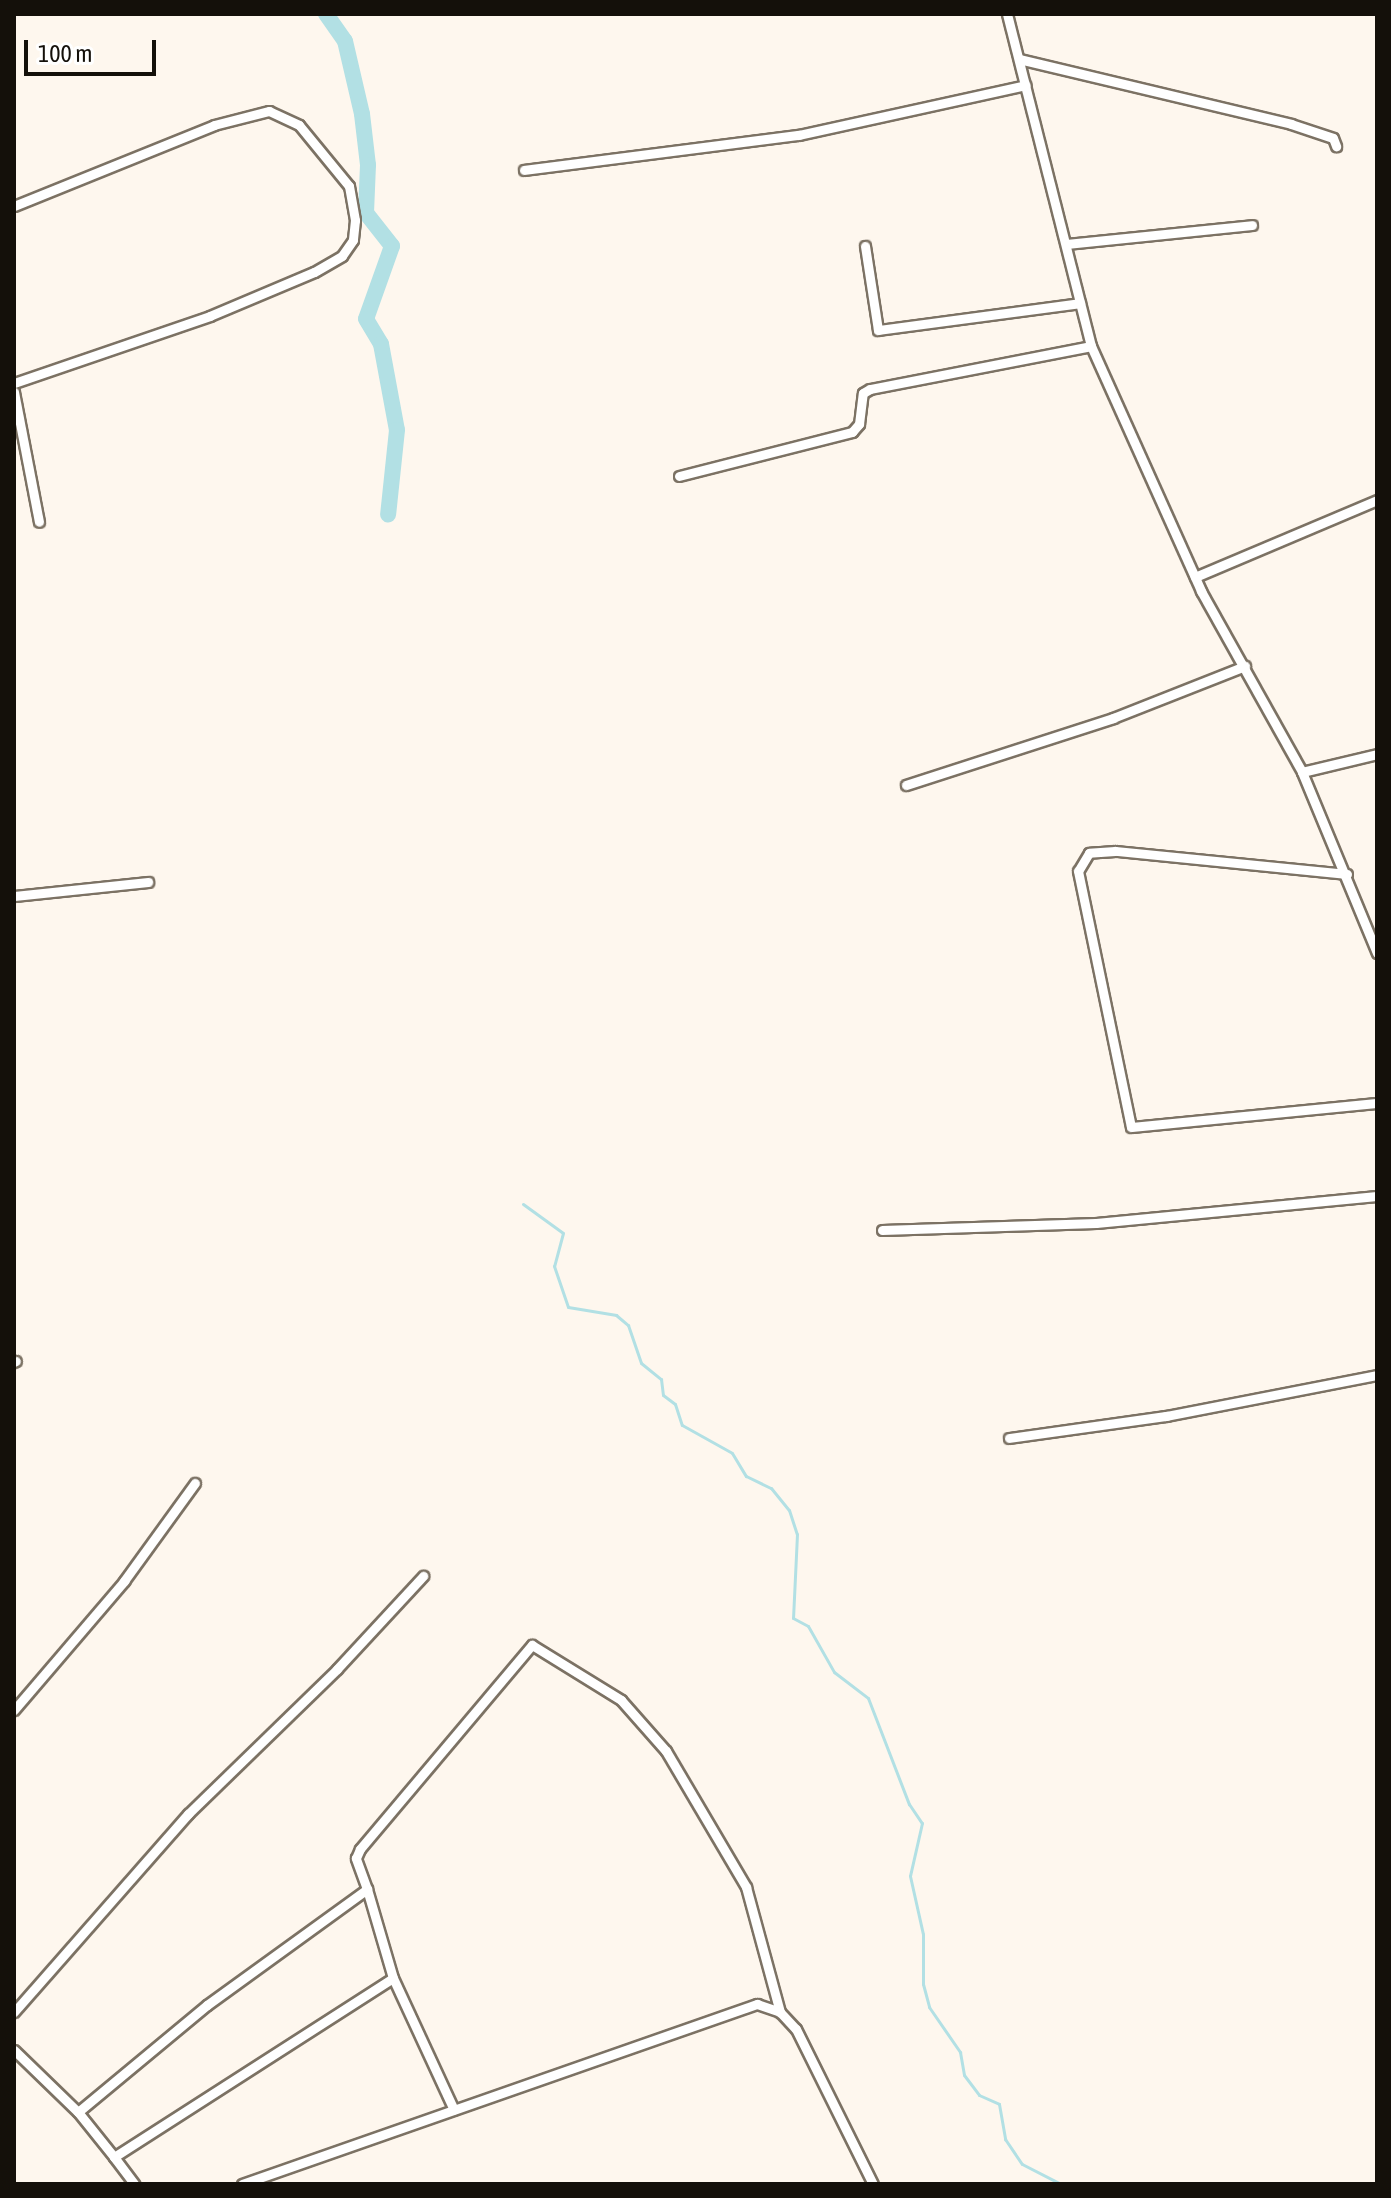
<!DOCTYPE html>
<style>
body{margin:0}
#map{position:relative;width:1391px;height:2198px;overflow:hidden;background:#fef7ee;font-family:"Asap Condensed",sans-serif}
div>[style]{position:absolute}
.stream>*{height:3px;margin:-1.5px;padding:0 1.5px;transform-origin:1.5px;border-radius:1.5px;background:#b2e0e4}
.river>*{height:16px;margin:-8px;padding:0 8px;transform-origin:8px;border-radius:8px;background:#b2e0e4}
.roads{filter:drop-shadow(2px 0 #7c7264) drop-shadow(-2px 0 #7c7264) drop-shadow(0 2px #7c7264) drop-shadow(0 -2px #7c7264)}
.minor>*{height:9px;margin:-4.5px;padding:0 4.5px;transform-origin:4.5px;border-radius:4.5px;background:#fff}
span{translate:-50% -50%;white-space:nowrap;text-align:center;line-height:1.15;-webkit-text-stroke:6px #fff;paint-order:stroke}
.frame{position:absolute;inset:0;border:16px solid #14100a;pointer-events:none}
.scale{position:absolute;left:24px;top:40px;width:132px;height:36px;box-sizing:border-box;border:4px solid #14100a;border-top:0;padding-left:10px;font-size:24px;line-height:28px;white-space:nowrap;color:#14100a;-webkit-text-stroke:6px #fff;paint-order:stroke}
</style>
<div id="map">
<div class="stream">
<div style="left:523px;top:1204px;width:49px;rotate:35.9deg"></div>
<div style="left:563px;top:1233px;width:34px;rotate:105deg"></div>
<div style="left:554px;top:1266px;width:43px;rotate:71.1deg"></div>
<div style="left:568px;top:1307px;width:49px;rotate:9.5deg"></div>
<div style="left:616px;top:1315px;width:16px;rotate:40deg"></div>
<div style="left:628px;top:1325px;width:40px;rotate:71.1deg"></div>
<div style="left:641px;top:1363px;width:26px;rotate:39deg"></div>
<div style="left:661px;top:1379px;width:16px;rotate:83deg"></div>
<div style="left:663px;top:1395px;width:15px;rotate:37deg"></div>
<div style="left:675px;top:1404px;width:22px;rotate:72deg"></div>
<div style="left:682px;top:1425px;width:57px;rotate:29.2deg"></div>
<div style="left:732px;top:1453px;width:27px;rotate:59deg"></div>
<div style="left:746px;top:1476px;width:28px;rotate:26deg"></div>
<div style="left:771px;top:1488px;width:28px;rotate:51deg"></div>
<div style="left:789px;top:1510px;width:25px;rotate:72deg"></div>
<div style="left:797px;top:1534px;width:84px;rotate:92.7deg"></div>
<div style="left:793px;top:1618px;width:17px;rotate:28deg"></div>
<div style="left:808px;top:1626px;width:53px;rotate:60.5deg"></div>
<div style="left:834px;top:1672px;width:43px;rotate:37.4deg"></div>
<div style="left:868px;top:1698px;width:114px;rotate:68.9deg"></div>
<div style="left:909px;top:1804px;width:23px;rotate:56deg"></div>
<div style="left:922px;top:1823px;width:54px;rotate:102.8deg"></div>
<div style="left:910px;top:1876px;width:59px;rotate:77.4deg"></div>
<div style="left:923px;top:1934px;width:50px;rotate:90deg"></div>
<div style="left:923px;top:1984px;width:24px;rotate:75deg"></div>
<div style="left:929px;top:2007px;width:55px;rotate:55.4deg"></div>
<div style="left:960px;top:2052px;width:23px;rotate:80deg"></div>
<div style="left:964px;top:2075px;width:25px;rotate:53deg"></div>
<div style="left:979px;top:2095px;width:22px;rotate:24deg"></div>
<div style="left:999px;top:2104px;width:36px;rotate:80deg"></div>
<div style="left:1005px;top:2139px;width:30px;rotate:56deg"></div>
<div style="left:1022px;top:2164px;width:44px;rotate:27.1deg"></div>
</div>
<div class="river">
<div style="left:326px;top:14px;width:33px;rotate:55deg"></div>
<div style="left:345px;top:41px;width:75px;rotate:76.9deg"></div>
<div style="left:362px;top:114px;width:51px;rotate:83.3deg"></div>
<div style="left:368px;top:165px;width:48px;rotate:92.4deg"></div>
<div style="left:366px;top:213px;width:42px;rotate:51.8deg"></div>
<div style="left:392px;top:246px;width:77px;rotate:109.6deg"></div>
<div style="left:366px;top:319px;width:29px;rotate:59deg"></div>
<div style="left:381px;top:344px;width:87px;rotate:79.5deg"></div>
<div style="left:397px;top:430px;width:85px;rotate:96deg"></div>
</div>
<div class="roads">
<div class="minor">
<div style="left:1007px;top:14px;width:342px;rotate:75.8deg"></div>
<div style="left:1091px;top:346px;width:269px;rotate:65.8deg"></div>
<div style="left:1201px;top:591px;width:207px;rotate:60.8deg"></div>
<div style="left:1302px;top:772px;width:196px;rotate:67.5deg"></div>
<div style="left:1019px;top:59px;width:280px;rotate:13.4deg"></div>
<div style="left:1291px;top:124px;width:44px;rotate:18.4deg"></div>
<div style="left:1333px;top:138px;width:9px;rotate:69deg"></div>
<div style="left:524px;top:170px;width:277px;rotate:-7.3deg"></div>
<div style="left:799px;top:135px;width:232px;rotate:-12.4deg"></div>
<div style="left:14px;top:206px;width:216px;rotate:-22deg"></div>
<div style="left:214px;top:125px;width:57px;rotate:-14.3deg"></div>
<div style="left:269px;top:111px;width:33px;rotate:25deg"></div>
<div style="left:299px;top:125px;width:79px;rotate:50.7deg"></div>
<div style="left:349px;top:186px;width:35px;rotate:80deg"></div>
<div style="left:355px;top:220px;width:20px;rotate:96deg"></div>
<div style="left:353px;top:240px;width:19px;rotate:125deg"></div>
<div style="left:342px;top:256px;width:32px;rotate:150deg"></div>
<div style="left:314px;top:272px;width:113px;rotate:157.1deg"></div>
<div style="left:210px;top:316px;width:207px;rotate:161.1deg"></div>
<div style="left:1066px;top:244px;width:187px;rotate:-5.8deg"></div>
<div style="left:865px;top:246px;width:85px;rotate:81.2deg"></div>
<div style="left:878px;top:330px;width:204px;rotate:-7.6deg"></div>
<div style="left:14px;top:392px;width:132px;rotate:79.1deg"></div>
<div style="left:679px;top:476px;width:179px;rotate:-14.3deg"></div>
<div style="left:852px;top:432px;width:11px;rotate:-49deg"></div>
<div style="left:859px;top:424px;width:31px;rotate:-83deg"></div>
<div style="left:863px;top:393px;width:8px;rotate:-30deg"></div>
<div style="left:870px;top:389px;width:225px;rotate:-11deg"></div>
<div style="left:1195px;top:577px;width:198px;rotate:-22.9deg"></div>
<div style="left:1302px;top:772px;width:77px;rotate:-13.5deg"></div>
<div style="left:906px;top:785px;width:218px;rotate:-17.9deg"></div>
<div style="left:1113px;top:718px;width:142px;rotate:-21.5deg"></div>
<div style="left:1347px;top:874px;width:233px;rotate:-174.3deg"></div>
<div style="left:1115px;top:851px;width:26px;rotate:176deg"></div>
<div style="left:1089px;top:853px;width:21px;rotate:121deg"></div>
<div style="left:1078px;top:871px;width:261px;rotate:78.3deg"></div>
<div style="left:1131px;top:1127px;width:247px;rotate:-5.6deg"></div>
<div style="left:14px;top:896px;width:135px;rotate:-6deg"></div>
<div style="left:882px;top:1230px;width:214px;rotate:-1.9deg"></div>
<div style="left:1096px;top:1223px;width:282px;rotate:-5.5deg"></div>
<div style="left:14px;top:1362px;width:2px;rotate:-27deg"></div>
<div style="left:1009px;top:1438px;width:159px;rotate:-8deg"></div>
<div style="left:1166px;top:1416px;width:215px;rotate:-11deg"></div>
<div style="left:14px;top:1710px;width:170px;rotate:-49.5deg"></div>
<div style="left:124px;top:1581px;width:121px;rotate:-54.1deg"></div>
<div style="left:393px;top:1978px;width:145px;rotate:65.2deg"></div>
<div style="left:14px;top:2012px;width:264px;rotate:-48.7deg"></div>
<div style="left:188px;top:1814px;width:208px;rotate:-44.2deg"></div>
<div style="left:337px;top:1669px;width:127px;rotate:-47.2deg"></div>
<div style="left:14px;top:2050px;width:89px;rotate:44.1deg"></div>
<div style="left:78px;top:2112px;width:58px;rotate:51.3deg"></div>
<div style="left:114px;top:2157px;width:331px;rotate:-32.7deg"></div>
<div style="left:393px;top:1978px;width:93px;rotate:-106.3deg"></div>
<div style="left:78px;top:2112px;width:168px;rotate:-39.7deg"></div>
<div style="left:207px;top:2005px;width:198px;rotate:-35.9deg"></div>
<div style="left:367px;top:1889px;width:33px;rotate:-110deg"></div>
<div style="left:356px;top:1858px;width:10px;rotate:-66deg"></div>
<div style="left:360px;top:1849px;width:267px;rotate:-49.9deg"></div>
<div style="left:532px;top:1645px;width:105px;rotate:31.7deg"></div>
<div style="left:621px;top:1700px;width:68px;rotate:48.6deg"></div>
<div style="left:666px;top:1751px;width:158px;rotate:59.5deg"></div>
<div style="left:746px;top:1887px;width:130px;rotate:74.8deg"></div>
<div style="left:114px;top:2157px;width:34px;rotate:53deg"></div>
<div style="left:242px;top:2184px;width:546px;rotate:-19.27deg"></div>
<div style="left:757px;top:2004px;width:24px;rotate:19deg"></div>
<div style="left:780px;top:2012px;width:23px;rotate:47deg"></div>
<div style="left:796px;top:2029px;width:173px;rotate:63.6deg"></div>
</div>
</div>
<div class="frame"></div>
<div class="scale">100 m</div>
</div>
